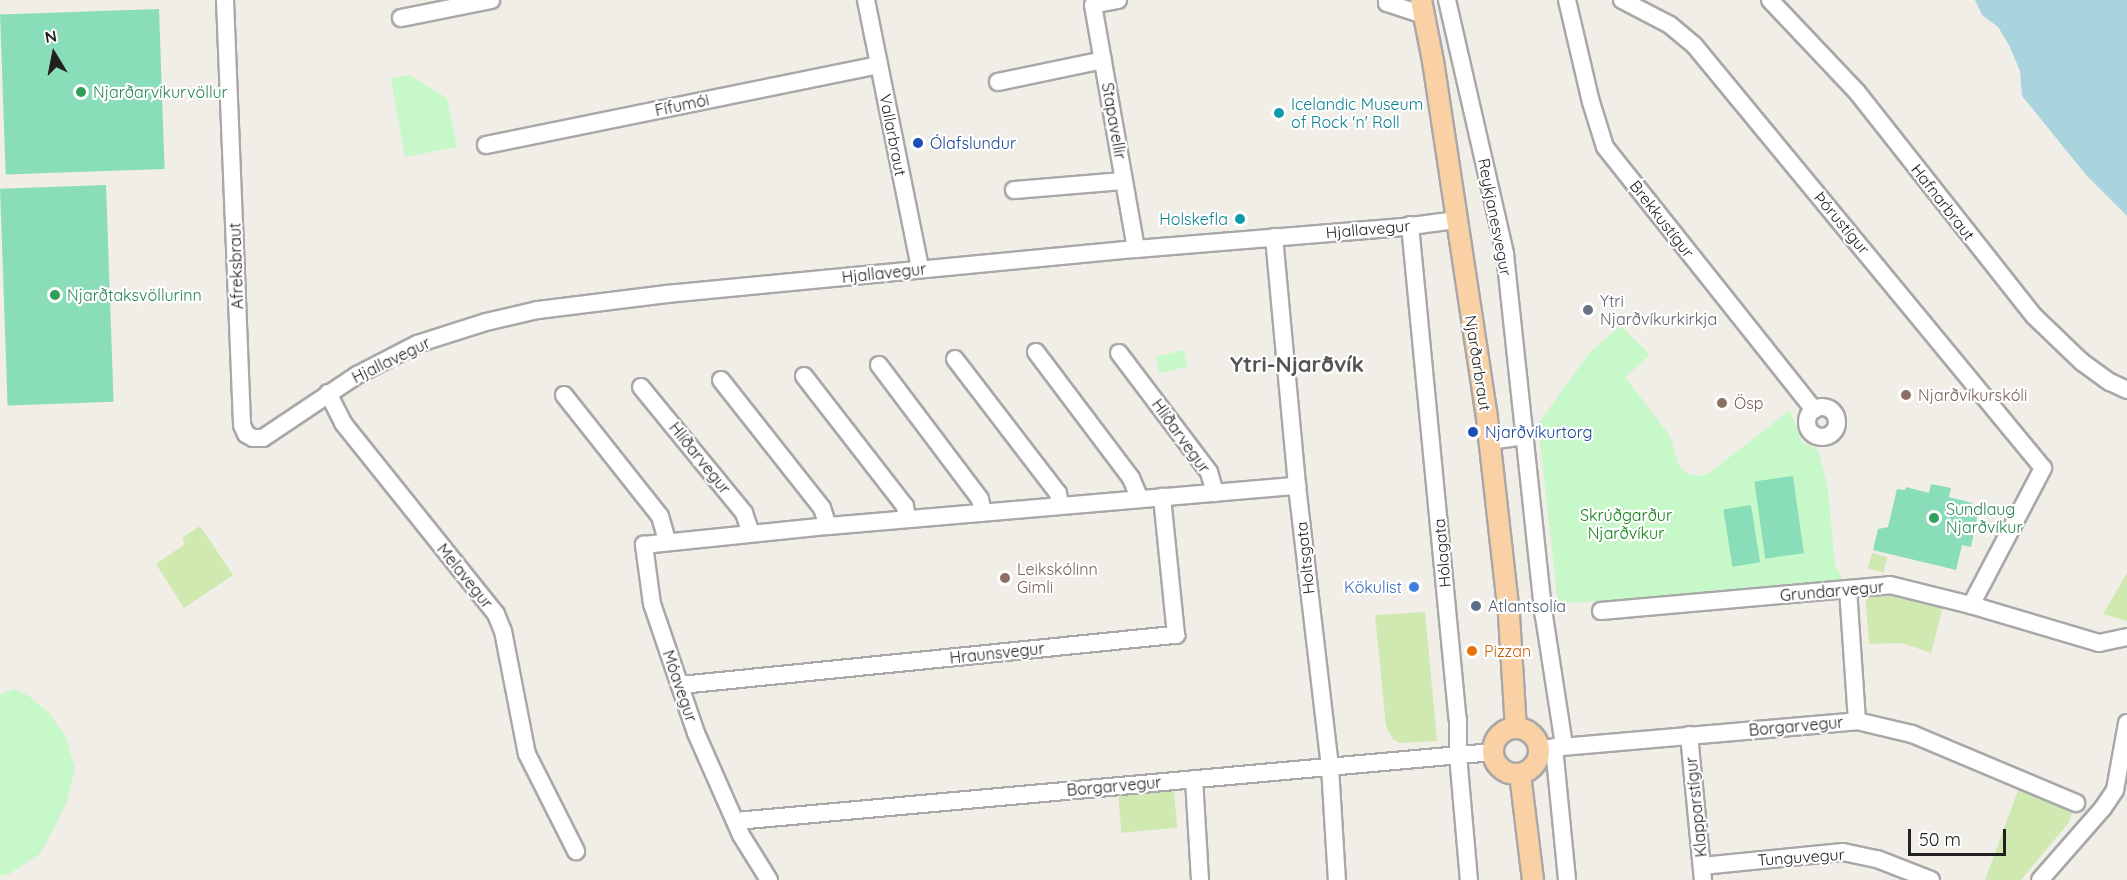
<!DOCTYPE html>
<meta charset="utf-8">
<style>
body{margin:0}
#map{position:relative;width:2127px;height:880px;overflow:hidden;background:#f1eee8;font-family:Quicksand,sans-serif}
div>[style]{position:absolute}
.grass>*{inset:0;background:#cfe9b0;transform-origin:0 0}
.park>*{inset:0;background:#c7f8c9;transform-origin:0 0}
.pitch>*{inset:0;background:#89ddb9;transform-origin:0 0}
.water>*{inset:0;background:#aad4dd}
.roads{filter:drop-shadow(2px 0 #a8a8a8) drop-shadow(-2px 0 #a8a8a8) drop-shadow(0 2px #a8a8a8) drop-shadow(0 -2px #a8a8a8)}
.minor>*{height:16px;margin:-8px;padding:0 8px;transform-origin:8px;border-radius:8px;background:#fff}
.minor>.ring{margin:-8px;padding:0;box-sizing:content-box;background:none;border:16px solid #fff;border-radius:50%}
.major>*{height:20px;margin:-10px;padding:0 10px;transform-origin:10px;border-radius:10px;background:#fad1a4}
.major>.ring{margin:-10px;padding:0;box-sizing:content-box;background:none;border:20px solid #fad1a4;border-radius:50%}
.dots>*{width:16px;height:16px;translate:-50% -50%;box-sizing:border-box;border:3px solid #fff;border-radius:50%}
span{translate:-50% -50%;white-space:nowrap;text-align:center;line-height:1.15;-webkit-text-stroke:4.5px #fff;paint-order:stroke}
.leisure-label{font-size:16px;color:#27864d}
.left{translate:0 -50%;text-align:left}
.culture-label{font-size:16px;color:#0d838f}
.right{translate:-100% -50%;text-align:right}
.street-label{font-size:16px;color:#212121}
.transit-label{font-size:16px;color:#164399}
.worship-label{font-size:16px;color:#5b616d}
.education-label{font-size:16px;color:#785e54}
.park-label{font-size:16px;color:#0f7f13}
.shop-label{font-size:16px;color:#366cbe}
.service-label{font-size:16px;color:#4e5e75}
.food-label{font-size:16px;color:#c56008}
.district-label{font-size:22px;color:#545454;font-weight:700}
.north{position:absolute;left:24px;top:24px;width:60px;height:60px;-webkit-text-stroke:4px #fff;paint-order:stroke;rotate:350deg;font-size:16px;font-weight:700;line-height:24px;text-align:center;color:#212121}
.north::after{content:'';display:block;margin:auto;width:21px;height:27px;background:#212121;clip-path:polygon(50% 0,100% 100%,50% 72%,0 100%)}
.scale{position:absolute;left:1908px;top:829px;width:98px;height:27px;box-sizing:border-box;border:3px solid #212121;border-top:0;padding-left:8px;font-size:18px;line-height:21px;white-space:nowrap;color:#212121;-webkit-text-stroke:4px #fff;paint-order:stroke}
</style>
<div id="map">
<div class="grass">
<div style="clip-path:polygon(200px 526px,233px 575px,184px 608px,156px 564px,185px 544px,182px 538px)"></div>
<div style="left:1872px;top:553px;width:16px;height:16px;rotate:15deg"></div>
<div style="clip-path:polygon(2127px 573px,2127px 621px,2103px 614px)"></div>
<div style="clip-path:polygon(1882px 588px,1944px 602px,1931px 653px,1902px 643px,1869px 644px,1865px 590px)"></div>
<div style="clip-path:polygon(1425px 612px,1437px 741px,1399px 743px,1392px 738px,1386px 726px,1375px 615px)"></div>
<div style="clip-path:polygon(2020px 785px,2068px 804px,2072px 812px,2070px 821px,2021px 880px,1985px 880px)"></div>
<div style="left:1174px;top:790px;width:38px;height:56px;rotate:85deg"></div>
</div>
<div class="park">
<div style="clip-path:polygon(409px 75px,447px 98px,457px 147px,405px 157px,391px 78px)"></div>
<div style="clip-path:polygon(1621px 326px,1650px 355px,1625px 377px,1670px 436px,1679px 466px,1688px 474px,1698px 476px,1708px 474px,1790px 410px,1802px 442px,1818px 450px,1828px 489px,1835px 565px,1848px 589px,1766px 596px,1558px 603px,1538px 424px,1590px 352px)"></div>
<div style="left:1184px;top:350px;width:17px;height:29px;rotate:77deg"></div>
<div style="clip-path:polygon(15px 689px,29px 696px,50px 714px,65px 735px,75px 768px,66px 804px,41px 853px,9px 874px,0 876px,0 694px)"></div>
</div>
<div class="pitch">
<div style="left:159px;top:9px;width:160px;height:159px;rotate:88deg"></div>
<div style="left:106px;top:185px;width:217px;height:106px;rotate:88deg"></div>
<div style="left:1793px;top:476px;width:78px;height:39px;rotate:82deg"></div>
<div style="clip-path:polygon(1931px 484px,1951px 488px,1949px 497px,1972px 503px,1971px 506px,1979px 508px,1971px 547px,1962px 545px,1956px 570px,1873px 550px,1878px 529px,1888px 527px,1897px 489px,1905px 490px,1906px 487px,1929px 493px)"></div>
<div style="left:1751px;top:505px;width:58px;height:28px;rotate:81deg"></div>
</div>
<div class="water">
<div style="clip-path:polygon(1975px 0,2127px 0,2127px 216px,2087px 176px,2022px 96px,2020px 71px,2009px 45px,1998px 27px,1982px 15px)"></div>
</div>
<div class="roads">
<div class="minor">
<div style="left:225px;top:0;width:425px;rotate:87.7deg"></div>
<div style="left:242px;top:425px;width:10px;rotate:66deg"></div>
<div style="left:246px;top:434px;width:8px;rotate:30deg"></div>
<div style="left:253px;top:438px;width:10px"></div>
<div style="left:263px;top:438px;width:113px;rotate:-33.8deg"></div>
<div style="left:357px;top:375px;width:68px;rotate:-27.3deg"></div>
<div style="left:417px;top:344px;width:72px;rotate:-17.7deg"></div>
<div style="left:486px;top:322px;width:53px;rotate:-13deg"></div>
<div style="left:538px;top:310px;width:130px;rotate:-7.1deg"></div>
<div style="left:667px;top:294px;width:471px;rotate:-5.5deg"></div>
<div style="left:1136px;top:249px;width:268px;rotate:-4.7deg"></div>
<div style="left:1403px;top:227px;width:53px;rotate:-7.5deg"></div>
<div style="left:866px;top:0;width:274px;rotate:78.6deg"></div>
<div style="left:1118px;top:0;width:25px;rotate:169deg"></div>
<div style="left:1093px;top:5px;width:248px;rotate:80deg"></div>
<div style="left:1387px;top:0;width:3px;rotate:90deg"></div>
<div style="left:1387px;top:3px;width:39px;rotate:18deg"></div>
<div style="left:1447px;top:0;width:261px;rotate:77.1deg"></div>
<div style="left:1505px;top:254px;width:364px;rotate:83.9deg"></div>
<div style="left:1544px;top:616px;width:131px;rotate:81.2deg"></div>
<div style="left:1567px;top:0;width:105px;rotate:76.8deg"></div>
<div style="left:1591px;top:102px;width:47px;rotate:72.7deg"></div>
<div style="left:1605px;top:147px;width:336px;rotate:51.5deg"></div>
<div style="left:1622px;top:0;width:54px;rotate:27.5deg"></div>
<div style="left:1670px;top:25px;width:31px;rotate:40deg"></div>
<div style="left:1694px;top:45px;width:548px;rotate:50.48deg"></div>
<div style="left:2043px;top:468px;width:155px;rotate:117.7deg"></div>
<div style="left:1770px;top:0;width:127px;rotate:46.6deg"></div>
<div style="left:1857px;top:92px;width:285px;rotate:51.7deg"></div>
<div style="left:2034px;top:316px;width:66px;rotate:43.8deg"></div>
<div style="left:2082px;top:362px;width:34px;rotate:36deg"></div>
<div style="left:2110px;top:382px;width:19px;rotate:25deg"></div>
<div style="left:401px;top:18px;width:92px;rotate:-11.3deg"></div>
<div style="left:998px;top:82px;width:107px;rotate:-11.8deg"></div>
<div style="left:486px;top:145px;width:401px;rotate:-11.5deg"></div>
<div style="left:1014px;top:190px;width:110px;rotate:-4.7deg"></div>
<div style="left:1410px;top:225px;width:497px;rotate:84.5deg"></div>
<div style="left:1458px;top:720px;width:35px;rotate:90deg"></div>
<div style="left:1458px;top:755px;width:125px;rotate:85deg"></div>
<div style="left:1274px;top:237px;width:250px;rotate:84.7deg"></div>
<div style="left:1297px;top:486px;width:283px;rotate:83.3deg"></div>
<div style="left:1330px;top:767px;width:113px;rotate:86.5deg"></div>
<div style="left:1036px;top:352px;width:158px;rotate:53deg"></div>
<div style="left:1131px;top:478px;width:23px;rotate:67deg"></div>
<div style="left:1119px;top:353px;width:149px;rotate:52.9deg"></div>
<div style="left:1209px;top:472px;width:22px;rotate:74deg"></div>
<div style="left:955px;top:359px;width:169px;rotate:52.5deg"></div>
<div style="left:1058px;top:493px;width:13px;rotate:81deg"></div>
<div style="left:879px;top:365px;width:168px;rotate:53deg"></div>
<div style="left:980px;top:499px;width:14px;rotate:78deg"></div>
<div style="left:804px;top:376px;width:165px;rotate:52.2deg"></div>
<div style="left:905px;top:506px;width:13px;rotate:81deg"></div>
<div style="left:721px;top:380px;width:163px;rotate:51.7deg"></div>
<div style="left:822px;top:508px;width:19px;rotate:72deg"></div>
<div style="left:641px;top:387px;width:163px;rotate:50.7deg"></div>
<div style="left:744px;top:513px;width:21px;rotate:71deg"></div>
<div style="left:328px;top:393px;width:34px;rotate:63deg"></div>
<div style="left:343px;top:423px;width:245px;rotate:51.3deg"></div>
<div style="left:496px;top:614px;width:18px;rotate:68deg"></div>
<div style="left:503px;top:631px;width:125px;rotate:79deg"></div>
<div style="left:527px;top:754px;width:109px;rotate:63.2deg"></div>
<div style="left:564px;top:395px;width:154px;rotate:51.6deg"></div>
<div style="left:660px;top:516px;width:26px;rotate:74deg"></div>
<div class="ring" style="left:1807px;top:407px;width:14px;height:14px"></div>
<div style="left:1489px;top:441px;width:36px;rotate:-8deg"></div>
<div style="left:1848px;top:589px;width:132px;rotate:86.1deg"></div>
<div style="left:1601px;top:611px;width:290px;rotate:-5.1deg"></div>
<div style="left:1890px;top:585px;width:83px;rotate:13.9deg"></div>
<div style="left:1971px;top:605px;width:134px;rotate:16.5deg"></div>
<div style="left:2099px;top:643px;width:29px;rotate:-12deg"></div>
<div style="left:681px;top:685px;width:498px;rotate:-5.8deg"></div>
<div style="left:1176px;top:635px;width:139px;rotate:-95.8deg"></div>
<div style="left:1689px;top:735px;width:146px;rotate:84.5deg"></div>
<div style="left:1554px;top:747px;width:134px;rotate:84.4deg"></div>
<div style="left:1539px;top:749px;width:319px;rotate:-5deg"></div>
<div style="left:1857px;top:721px;width:57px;rotate:13.3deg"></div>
<div style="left:1912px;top:734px;width:178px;rotate:22.8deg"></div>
<div style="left:1194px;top:779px;width:101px;rotate:86.6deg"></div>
<div style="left:736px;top:821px;width:760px;rotate:-5.21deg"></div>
<div style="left:1702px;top:866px;width:142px;rotate:-5.7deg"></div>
<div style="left:1843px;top:852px;width:35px;rotate:12deg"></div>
<div style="left:1877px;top:859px;width:58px;rotate:21.3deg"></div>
<div style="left:769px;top:880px;width:53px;rotate:-121.9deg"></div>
<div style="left:741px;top:835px;width:111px;rotate:-113.8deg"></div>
<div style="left:696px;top:733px;width:136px;rotate:-108.8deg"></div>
<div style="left:652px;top:604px;width:60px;rotate:-97.7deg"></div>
<div style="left:644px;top:545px;width:185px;rotate:-5.9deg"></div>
<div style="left:828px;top:526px;width:471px;rotate:-4.9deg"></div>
<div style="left:2040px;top:880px;width:96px;rotate:-48.8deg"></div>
<div style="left:2103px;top:808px;width:22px;rotate:-56deg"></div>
<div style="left:2115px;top:790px;width:68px;rotate:-79.8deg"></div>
</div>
<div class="major">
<div style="left:1421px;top:0;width:62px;rotate:78.9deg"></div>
<div style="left:1433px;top:61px;width:353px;rotate:81.4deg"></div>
<div style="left:1486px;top:410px;width:206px;rotate:83.6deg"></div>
<div style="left:1509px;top:615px;width:113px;rotate:86.5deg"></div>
<div class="ring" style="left:1493px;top:728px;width:26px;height:26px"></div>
<div style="left:1520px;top:774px;width:107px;rotate:83deg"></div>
</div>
</div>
<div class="dots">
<div style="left:81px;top:92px;background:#2e9e5b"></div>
<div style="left:1279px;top:113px;background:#0f9aa8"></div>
<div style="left:918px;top:143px;background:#1a4fb4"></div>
<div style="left:1240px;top:219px;background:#0f9aa8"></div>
<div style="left:55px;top:295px;background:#2e9e5b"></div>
<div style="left:1588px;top:310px;background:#6b7280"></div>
<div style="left:1906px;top:395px;background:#8d6e63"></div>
<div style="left:1722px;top:403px;background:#8d6e63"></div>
<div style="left:1473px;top:432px;background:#1a4fb4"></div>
<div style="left:1934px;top:518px;background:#2e9e5b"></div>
<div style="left:1005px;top:578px;background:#8d6e63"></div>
<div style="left:1414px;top:587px;background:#3f7fe0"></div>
<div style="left:1476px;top:606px;background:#5c6f8a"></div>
<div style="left:1472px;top:651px;background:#e8710a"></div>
</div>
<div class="leisure-label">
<span class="left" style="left:93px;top:92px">Njarðarvíkurvöllur</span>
<span class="left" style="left:67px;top:295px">Njarðtaksvöllurinn</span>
<span class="left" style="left:1946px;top:518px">Sundlaug<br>Njarðvíkur</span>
</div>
<div class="culture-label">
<span class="left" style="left:1291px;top:113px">Icelandic Museum<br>of Rock 'n' Roll</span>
<span class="right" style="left:1228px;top:219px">Holskefla</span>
</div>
<div class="street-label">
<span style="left:682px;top:105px;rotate:-12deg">Fífumói</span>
<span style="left:1114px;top:121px;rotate:80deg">Stapavellir</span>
<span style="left:893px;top:135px;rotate:79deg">Vallarbraut</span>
<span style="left:1943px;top:202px;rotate:52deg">Hafnarbraut</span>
<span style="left:1495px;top:217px;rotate:79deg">Reykjanesvegur</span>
<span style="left:1662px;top:219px;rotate:52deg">Brekkustígur</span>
<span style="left:1842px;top:223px;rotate:50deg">Þórustígur</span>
<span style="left:1368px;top:229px;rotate:-5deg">Hjallavegur</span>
<span style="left:236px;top:266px;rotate:-92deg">Afreksbraut</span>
<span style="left:884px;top:273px;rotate:-6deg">Hjallavegur</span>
<span style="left:391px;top:360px;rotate:-26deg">Hjallavegur</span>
<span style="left:1478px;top:363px;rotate:81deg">Njarðarbraut</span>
<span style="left:1181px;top:436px;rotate:54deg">Hlíðarvegur</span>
<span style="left:700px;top:458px;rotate:51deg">Hlíðarvegur</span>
<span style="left:1442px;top:553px;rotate:-95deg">Hólagata</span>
<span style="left:1305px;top:558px;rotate:-96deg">Holtsgata</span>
<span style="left:465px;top:576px;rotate:51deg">Melavegur</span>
<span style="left:1832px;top:591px;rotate:-5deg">Grundarvegur</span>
<span style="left:997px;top:653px;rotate:-6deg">Hraunsvegur</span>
<span style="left:680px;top:686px;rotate:71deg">Móavegur</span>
<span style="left:1796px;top:726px;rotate:-5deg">Borgarvegur</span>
<span style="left:1114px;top:786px;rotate:-5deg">Borgarvegur</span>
<span style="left:1696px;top:807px;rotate:-96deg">Klapparstígur</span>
<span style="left:1801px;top:857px;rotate:-4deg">Tunguvegur</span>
</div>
<div class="transit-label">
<span class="left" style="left:930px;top:143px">Ólafslundur</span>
<span class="left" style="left:1485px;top:432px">Njarðvíkurtorg</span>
</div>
<div class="worship-label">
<span class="left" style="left:1600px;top:310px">Ytri<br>Njarðvíkurkirkja</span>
</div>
<div class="education-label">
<span class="left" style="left:1918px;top:395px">Njarðvíkurskóli</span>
<span class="left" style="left:1734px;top:403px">Ösp</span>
<span class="left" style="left:1017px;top:578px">Leikskólinn<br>Gimli</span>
</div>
<div class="park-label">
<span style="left:1626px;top:524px">Skrúðgarður<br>Njarðvíkur</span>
</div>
<div class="shop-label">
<span class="right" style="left:1402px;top:587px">Kökulist</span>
</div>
<div class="service-label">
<span class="left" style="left:1488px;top:606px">Atlantsolía</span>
</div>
<div class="food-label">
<span class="left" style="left:1484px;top:651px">Pizzan</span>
</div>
<div class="district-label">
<span style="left:1297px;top:365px">Ytri-Njarðvík</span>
</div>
<div class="north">N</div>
<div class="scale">50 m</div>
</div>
